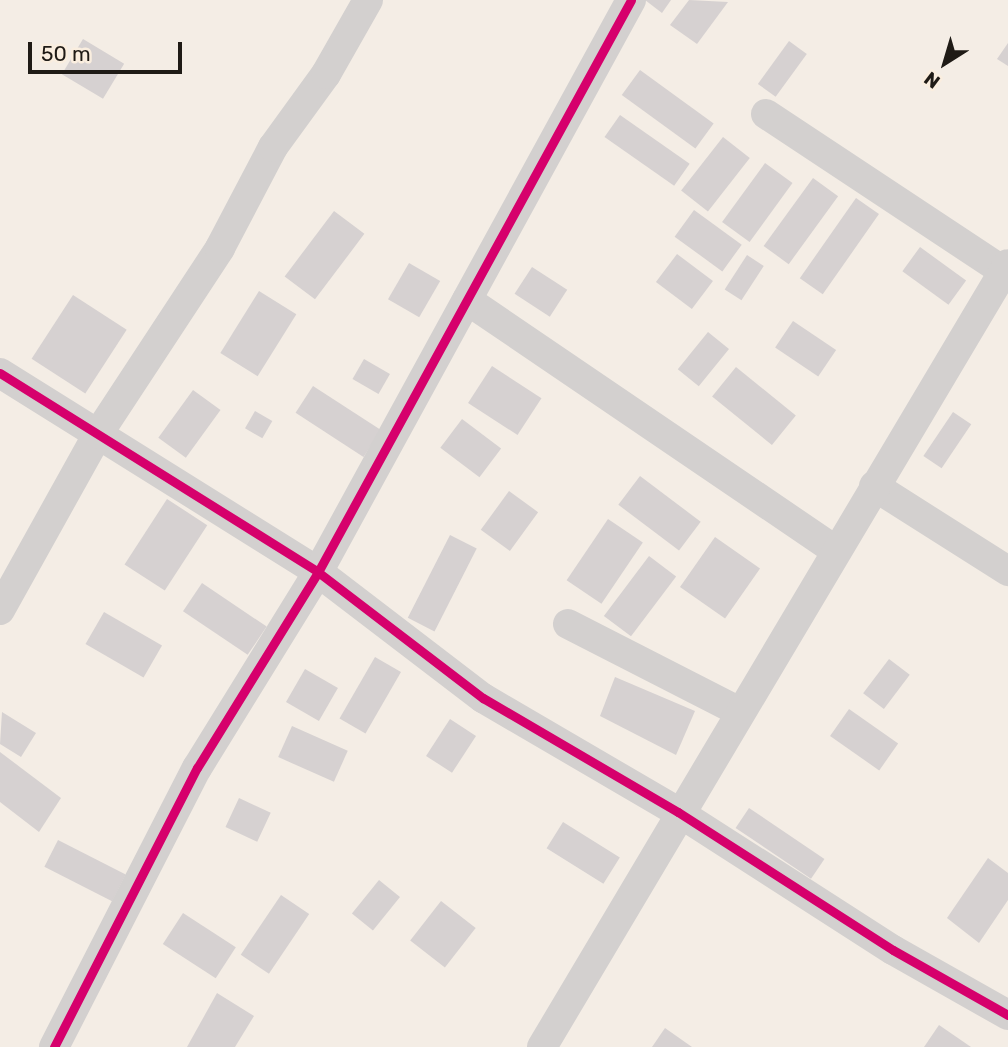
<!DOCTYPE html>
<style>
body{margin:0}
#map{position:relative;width:1008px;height:1047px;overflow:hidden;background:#f4ede5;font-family:Rubik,sans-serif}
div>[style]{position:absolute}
.building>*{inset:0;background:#d6d1d1;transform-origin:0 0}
.minor>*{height:30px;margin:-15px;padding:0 15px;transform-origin:15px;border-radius:15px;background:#d3d0cf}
.cycleway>*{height:9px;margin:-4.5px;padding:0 4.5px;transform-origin:4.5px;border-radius:4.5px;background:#d6006c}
span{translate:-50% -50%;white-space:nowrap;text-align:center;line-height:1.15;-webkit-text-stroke:7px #faeedf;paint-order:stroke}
.north{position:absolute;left:910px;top:28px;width:70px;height:70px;-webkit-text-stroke:5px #faeedf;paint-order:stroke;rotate:217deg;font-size:19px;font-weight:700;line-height:28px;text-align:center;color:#1f1b16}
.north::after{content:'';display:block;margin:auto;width:24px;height:32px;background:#1f1b16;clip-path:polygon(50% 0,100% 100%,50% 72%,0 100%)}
.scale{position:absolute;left:28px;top:42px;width:154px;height:32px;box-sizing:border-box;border:4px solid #1f1b16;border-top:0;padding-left:9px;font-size:21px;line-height:24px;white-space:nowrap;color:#1f1b16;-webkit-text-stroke:5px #faeedf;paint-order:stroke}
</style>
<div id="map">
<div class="building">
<div style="clip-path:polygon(645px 0,671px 0,662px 13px)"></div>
<div style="clip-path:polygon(689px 0,728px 2px,697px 44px,670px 25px)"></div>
<div style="left:83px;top:39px;width:48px;height:41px;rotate:31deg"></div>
<div style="left:789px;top:41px;width:22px;height:53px;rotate:36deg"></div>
<div style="clip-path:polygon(1008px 43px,1008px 66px,997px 59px)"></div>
<div style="left:640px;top:70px;width:91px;height:31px;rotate:36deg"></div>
<div style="left:620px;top:115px;width:85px;height:27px;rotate:35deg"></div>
<div style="left:723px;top:137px;width:34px;height:68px;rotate:38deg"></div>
<div style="left:765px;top:163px;width:34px;height:73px;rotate:36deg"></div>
<div style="left:813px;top:178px;width:31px;height:84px;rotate:36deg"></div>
<div style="left:856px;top:198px;width:28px;height:98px;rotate:35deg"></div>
<div style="left:694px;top:210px;width:59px;height:33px;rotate:36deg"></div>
<div style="left:334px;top:211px;width:38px;height:82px;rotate:37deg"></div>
<div style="left:920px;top:247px;width:57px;height:30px;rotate:36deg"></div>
<div style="left:677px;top:254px;width:45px;height:35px;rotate:37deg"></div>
<div style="left:747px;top:255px;width:20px;height:41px;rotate:33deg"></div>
<div style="left:409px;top:263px;width:36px;height:42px;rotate:30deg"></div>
<div style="left:532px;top:267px;width:42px;height:32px;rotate:33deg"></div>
<div style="left:259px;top:291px;width:44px;height:73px;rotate:32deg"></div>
<div style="left:73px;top:295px;width:64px;height:76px;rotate:33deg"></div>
<div style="left:793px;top:321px;width:52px;height:32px;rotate:34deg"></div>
<div style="left:708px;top:332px;width:27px;height:48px;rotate:39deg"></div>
<div style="left:364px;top:359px;width:30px;height:23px;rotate:30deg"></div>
<div style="left:492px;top:366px;width:59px;height:44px;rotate:33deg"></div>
<div style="left:736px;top:367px;width:77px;height:38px;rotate:39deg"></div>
<div style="left:313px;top:386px;width:81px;height:32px;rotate:33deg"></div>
<div style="left:193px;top:390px;width:34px;height:59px;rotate:36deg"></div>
<div style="left:255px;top:411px;width:20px;height:20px;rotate:30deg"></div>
<div style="left:953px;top:412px;width:22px;height:53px;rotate:34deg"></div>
<div style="left:462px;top:419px;width:49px;height:36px;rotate:37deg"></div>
<div style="left:640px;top:476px;width:76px;height:36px;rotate:37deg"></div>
<div style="left:509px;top:491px;width:36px;height:48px;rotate:36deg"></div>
<div style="left:167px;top:499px;width:48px;height:78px;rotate:33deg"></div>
<div style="left:608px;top:519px;width:42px;height:74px;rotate:34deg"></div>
<div style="left:450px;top:535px;width:30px;height:93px;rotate:27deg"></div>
<div style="left:715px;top:537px;width:55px;height:61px;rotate:35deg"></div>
<div style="left:649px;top:556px;width:34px;height:75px;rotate:37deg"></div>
<div style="left:202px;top:583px;width:78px;height:34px;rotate:34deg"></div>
<div style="left:104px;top:612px;width:67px;height:37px;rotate:30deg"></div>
<div style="left:375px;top:657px;width:30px;height:71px;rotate:30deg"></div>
<div style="left:889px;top:659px;width:26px;height:43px;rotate:37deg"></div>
<div style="left:305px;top:669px;width:38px;height:38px;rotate:30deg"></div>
<div style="clip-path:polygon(615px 677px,695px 711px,676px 755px,600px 716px)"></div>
<div style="left:849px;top:709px;width:60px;height:33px;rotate:35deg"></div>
<div style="clip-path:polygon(2px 712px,36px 733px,21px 757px,0 744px)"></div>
<div style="left:450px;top:719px;width:31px;height:44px;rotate:33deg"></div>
<div style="left:292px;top:726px;width:61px;height:34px;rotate:24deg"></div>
<div style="clip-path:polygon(0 752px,61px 798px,39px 832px,0 802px)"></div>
<div style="left:239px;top:798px;width:35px;height:32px;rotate:25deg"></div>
<div style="left:749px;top:808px;width:91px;height:24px;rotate:34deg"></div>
<div style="left:563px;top:822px;width:67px;height:31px;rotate:32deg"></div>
<div style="left:58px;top:840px;width:76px;height:30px;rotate:27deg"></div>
<div style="clip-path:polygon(988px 858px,1008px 873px,1008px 900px,979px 943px,947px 918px)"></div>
<div style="left:379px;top:880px;width:27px;height:43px;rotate:39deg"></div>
<div style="left:281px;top:895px;width:34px;height:72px;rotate:34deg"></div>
<div style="left:441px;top:901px;width:44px;height:50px;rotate:38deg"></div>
<div style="left:183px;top:913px;width:63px;height:37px;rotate:33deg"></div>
<div style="clip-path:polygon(217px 993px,254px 1016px,235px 1047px,187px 1047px)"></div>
<div style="clip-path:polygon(939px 1025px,971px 1047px,924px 1047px)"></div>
<div style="clip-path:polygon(665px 1028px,692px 1047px,652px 1047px)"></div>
</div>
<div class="minor">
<div style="left:766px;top:114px;width:284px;rotate:33.5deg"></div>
<div style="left:467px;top:300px;width:445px;rotate:34.2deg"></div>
<div style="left:0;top:373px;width:375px;rotate:32deg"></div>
<div style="left:318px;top:572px;width:208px;rotate:37.4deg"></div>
<div style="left:483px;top:698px;width:226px;rotate:30.3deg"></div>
<div style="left:678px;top:812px;width:255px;rotate:32.7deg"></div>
<div style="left:893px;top:950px;width:132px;rotate:29.5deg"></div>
<div style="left:874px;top:486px;width:159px;rotate:32.4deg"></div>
<div style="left:0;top:610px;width:201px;rotate:-60.9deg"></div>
<div style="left:98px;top:434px;width:222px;rotate:-56.7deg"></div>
<div style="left:220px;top:248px;width:114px;rotate:-62.3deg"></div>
<div style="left:273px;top:147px;width:90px;rotate:-54deg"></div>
<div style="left:326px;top:74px;width:85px;rotate:-60.4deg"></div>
<div style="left:568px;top:624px;width:191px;rotate:27.1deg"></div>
<div style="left:54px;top:1047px;width:314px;rotate:-62.9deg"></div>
<div style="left:197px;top:768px;width:230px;rotate:-58.3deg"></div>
<div style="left:318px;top:572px;width:652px;rotate:-61.31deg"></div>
<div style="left:542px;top:1047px;width:911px;rotate:-59.24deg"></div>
</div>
<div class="cycleway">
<div style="left:0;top:373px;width:375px;rotate:32deg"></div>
<div style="left:318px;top:572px;width:208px;rotate:37.4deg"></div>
<div style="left:483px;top:698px;width:226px;rotate:30.3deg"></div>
<div style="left:678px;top:812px;width:255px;rotate:32.7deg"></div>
<div style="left:893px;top:950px;width:132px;rotate:29.5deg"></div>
<div style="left:54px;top:1047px;width:314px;rotate:-62.9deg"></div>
<div style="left:197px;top:768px;width:230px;rotate:-58.3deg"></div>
<div style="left:318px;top:572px;width:652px;rotate:-61.31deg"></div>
</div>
<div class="north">N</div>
<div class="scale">50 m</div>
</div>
